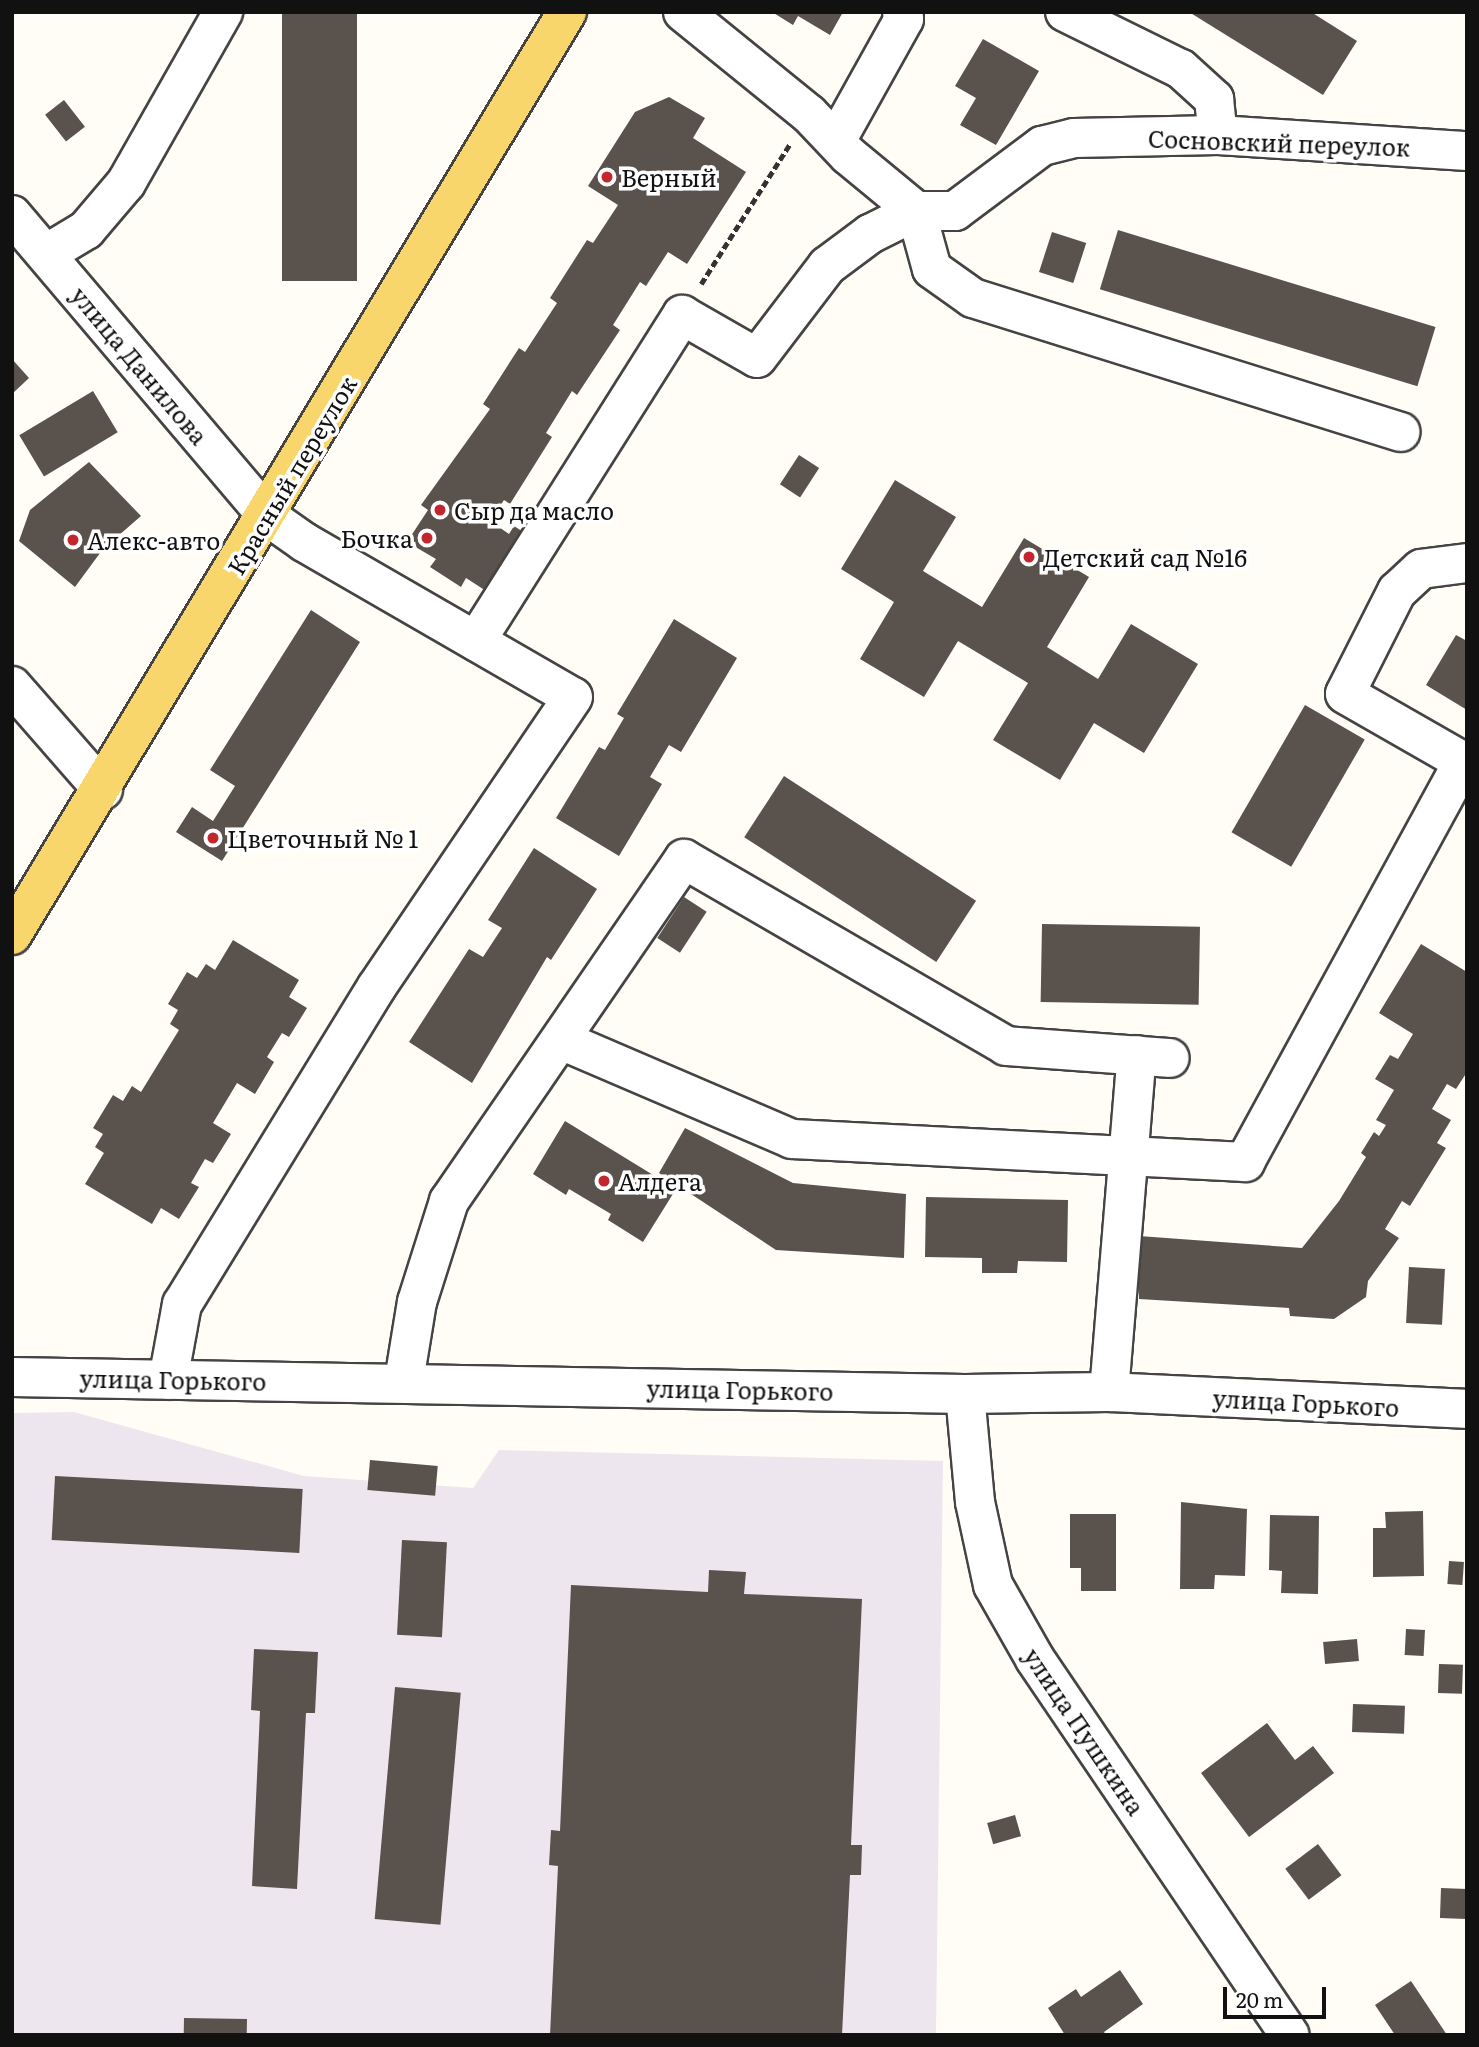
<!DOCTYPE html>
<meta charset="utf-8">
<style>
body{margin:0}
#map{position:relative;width:1479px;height:2047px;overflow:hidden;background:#fffdf5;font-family:Literata,serif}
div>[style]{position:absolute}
.industrial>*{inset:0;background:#eee6ef}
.building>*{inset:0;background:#5a524d;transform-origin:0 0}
.path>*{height:4.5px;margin-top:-2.25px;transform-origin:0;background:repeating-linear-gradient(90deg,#333 0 7px,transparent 0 10.5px)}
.roads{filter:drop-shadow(2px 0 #444) drop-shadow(-2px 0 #444) drop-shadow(0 2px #444) drop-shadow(0 -2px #444)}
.minor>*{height:38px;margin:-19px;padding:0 19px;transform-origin:19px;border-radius:19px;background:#fff}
.major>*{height:38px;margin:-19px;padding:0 19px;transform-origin:19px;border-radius:19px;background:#f9d66b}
.dots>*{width:19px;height:19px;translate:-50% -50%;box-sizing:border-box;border:4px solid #fff;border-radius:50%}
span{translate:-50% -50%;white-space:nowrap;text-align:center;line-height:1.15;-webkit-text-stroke:7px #fff;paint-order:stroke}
.street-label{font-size:24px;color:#111}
.poi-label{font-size:24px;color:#111}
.left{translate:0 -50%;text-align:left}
.right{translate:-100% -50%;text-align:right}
.frame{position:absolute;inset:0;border:14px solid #111;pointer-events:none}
.scale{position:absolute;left:1223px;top:1987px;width:103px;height:32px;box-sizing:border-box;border:4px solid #111;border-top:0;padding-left:9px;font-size:21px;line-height:24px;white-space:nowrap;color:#111;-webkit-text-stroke:5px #fff;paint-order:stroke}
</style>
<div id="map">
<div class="industrial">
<div style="clip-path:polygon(74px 1412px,304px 1476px,473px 1488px,499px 1450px,943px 1461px,936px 2035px,12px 2035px,12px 1413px)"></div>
</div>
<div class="building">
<div style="left:282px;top:12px;width:75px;height:269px"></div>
<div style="clip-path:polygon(772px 12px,843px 12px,830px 35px,798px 16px,793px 25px)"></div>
<div style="clip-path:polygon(1189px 12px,1311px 12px,1357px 41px,1323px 95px)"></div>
<div style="clip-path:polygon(983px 39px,1039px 71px,996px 145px,960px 125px,976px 98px,955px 86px)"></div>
<div style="clip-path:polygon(669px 97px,705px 118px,693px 138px,746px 172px,687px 264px,668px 252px,646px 286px,640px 282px,613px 325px,620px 330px,577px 395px,572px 391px,546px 433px,552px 437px,510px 504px,504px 500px,490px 521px,509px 534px,514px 526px,528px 535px,497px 598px,466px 578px,461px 587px,430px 567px,436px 559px,407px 542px,428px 510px,421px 505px,490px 409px,483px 404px,519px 348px,525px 352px,557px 303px,550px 298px,587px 240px,593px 243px,618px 205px,588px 186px,635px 112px)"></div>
<div style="left:64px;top:100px;width:34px;height:24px;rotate:52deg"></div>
<div style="left:1118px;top:230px;width:332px;height:62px;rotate:17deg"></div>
<div style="left:1052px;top:232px;width:36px;height:42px;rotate:18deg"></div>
<div style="clip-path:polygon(12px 359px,29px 378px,12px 394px)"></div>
<div style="left:93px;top:391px;width:48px;height:86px;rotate:59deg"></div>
<div style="left:799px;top:455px;width:24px;height:35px;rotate:33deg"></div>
<div style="clip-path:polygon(89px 462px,141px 516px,103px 549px,75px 587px,19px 541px,30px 510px)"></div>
<div style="clip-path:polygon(895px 480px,956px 517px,923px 571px,982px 607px,1024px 538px,1089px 577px,1047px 647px,1098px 679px,1131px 624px,1198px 664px,1144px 753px,1094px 723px,1060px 780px,993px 740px,1028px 683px,958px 641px,924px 697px,860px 659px,894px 602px,841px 569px)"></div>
<div style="clip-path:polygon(311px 610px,360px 642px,222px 861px,176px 832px,192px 807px,213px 821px,235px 786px,210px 770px)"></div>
<div style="clip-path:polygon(674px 619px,737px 658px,681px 752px,669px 745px,650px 777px,662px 784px,619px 856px,556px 818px,599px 747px,605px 750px,624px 718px,617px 714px)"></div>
<div style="clip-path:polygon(1456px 635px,1467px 641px,1467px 710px,1426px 685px)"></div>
<div style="left:1305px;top:705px;width:69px;height:147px;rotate:30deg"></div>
<div style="left:784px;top:776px;width:229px;height:73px;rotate:33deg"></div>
<div style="clip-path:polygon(534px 848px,597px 889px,551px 960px,547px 957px,472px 1083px,409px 1042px,469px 949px,483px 957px,502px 928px,488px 920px)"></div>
<div style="left:684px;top:897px;width:27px;height:49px;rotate:33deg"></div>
<div style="left:1042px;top:924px;width:158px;height:78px;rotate:1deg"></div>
<div style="clip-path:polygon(233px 940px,299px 980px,289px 997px,307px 1008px,289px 1037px,282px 1033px,267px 1057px,274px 1062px,255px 1094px,237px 1083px,213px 1123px,231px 1134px,213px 1163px,205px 1159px,191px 1183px,199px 1187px,179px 1219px,161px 1208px,152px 1224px,85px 1184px,104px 1153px,95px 1147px,103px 1134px,93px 1128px,113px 1095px,123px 1101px,132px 1086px,141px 1092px,179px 1030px,170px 1024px,178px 1010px,168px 1004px,187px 972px,197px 978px,206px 964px,215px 970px)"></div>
<div style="clip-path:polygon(1421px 944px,1467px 972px,1467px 1072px,1456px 1089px,1447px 1084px,1432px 1109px,1451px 1120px,1437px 1143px,1446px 1148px,1410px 1206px,1402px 1201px,1385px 1229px,1399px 1238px,1368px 1281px,1366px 1297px,1334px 1319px,1290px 1316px,1289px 1308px,1139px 1299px,1139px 1236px,1302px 1248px,1339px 1201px,1366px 1157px,1361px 1153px,1374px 1132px,1379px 1136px,1386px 1125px,1376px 1120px,1394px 1090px,1375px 1079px,1390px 1055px,1398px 1059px,1413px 1034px,1379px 1013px)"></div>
<div style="clip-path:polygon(565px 1121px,676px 1189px,643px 1242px,608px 1220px,611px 1214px,569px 1189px,566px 1195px,533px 1174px)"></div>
<div style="clip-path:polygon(685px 1128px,793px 1183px,906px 1194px,904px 1258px,776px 1250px,659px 1173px)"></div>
<div style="clip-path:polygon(926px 1197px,1068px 1200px,1067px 1262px,1018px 1261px,1017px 1273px,982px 1273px,982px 1258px,925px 1257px)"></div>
<div style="left:1409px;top:1267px;width:36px;height:56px;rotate:3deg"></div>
<div style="left:370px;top:1460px;width:68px;height:30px;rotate:5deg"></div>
<div style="left:55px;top:1476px;width:248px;height:64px;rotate:3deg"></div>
<div style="clip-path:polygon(1181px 1502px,1247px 1509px,1245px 1576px,1215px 1575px,1214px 1589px,1180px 1589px)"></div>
<div style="clip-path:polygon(1423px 1511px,1424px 1576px,1373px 1577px,1373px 1528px,1386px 1528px,1385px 1512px)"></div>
<div style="clip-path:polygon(1070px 1514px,1116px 1514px,1116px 1591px,1081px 1591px,1081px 1568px,1070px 1568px)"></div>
<div style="clip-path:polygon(1270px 1515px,1319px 1516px,1318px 1594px,1281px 1593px,1282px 1571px,1269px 1570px)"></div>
<div style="left:402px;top:1540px;width:45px;height:95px;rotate:3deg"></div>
<div style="left:1449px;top:1561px;width:15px;height:23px;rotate:4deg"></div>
<div style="clip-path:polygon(709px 1570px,746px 1572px,744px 1594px,862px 1599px,851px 1845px,862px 1845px,861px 1875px,850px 1875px,842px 2035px,550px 2035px,558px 1866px,549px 1865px,551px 1830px,560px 1831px,571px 1585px,708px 1592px)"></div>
<div style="left:1406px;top:1629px;width:19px;height:26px;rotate:3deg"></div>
<div style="left:1357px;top:1639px;width:22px;height:34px;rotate:85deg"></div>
<div style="clip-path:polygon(254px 1649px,318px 1652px,315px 1713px,306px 1713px,297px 1889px,252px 1886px,260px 1711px,251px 1710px)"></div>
<div style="left:1439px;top:1664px;width:24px;height:29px;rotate:2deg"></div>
<div style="left:395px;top:1687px;width:66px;height:233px;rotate:5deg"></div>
<div style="left:1353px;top:1704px;width:52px;height:28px;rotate:2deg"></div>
<div style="clip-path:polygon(1267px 1723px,1295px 1760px,1313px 1746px,1334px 1773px,1249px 1837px,1201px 1773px)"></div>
<div style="left:1015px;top:1815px;width:22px;height:29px;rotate:74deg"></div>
<div style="left:1318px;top:1844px;width:39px;height:41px;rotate:53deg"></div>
<div style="left:1441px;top:1888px;width:26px;height:30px;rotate:2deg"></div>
<div style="clip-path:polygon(1120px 1970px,1143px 2004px,1104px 2032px,1106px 2035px,1065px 2035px,1048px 2008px,1076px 1989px,1081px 1997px)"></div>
<div style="clip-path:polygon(1411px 1981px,1447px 2035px,1395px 2035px,1375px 2005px)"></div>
<div style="left:184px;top:2018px;width:63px;height:17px;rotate:1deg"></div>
</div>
<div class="path">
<div style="left:701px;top:284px;width:166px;rotate:-57.6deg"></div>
</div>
<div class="roads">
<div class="minor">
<div style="left:683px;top:12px;width:162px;rotate:39deg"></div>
<div style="left:809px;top:114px;width:57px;rotate:46.4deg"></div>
<div style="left:848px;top:155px;width:88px;rotate:39.5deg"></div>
<div style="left:916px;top:211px;width:39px"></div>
<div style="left:955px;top:211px;width:109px;rotate:-36.8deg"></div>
<div style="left:1042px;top:146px;width:33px;rotate:-14deg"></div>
<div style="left:1074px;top:138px;width:144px;rotate:-1.2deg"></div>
<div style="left:1218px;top:135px;width:250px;rotate:3.7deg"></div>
<div style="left:1065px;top:12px;width:129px;rotate:26.2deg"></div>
<div style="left:1181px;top:69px;width:45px;rotate:42.3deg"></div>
<div style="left:1214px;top:99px;width:36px;rotate:84deg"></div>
<div style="left:836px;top:141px;width:140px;rotate:-60.9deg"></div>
<div style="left:904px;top:19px;width:7px;rotate:-106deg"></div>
<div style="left:12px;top:215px;width:394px;rotate:49.7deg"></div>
<div style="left:267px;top:516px;width:45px;rotate:35.1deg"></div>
<div style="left:304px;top:542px;width:310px;rotate:30deg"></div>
<div style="left:573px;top:697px;width:351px;rotate:124.1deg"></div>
<div style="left:376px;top:988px;width:371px;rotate:121.5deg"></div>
<div style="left:182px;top:1304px;width:77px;rotate:100.4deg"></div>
<div style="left:46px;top:254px;width:47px;rotate:-31deg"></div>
<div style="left:86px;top:230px;width:62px;rotate:-49.6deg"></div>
<div style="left:126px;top:183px;width:197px;rotate:-60.4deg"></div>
<div style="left:1467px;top:563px;width:46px;rotate:172.6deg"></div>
<div style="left:1421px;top:569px;width:33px;rotate:137deg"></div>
<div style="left:1397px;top:591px;width:115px;rotate:116.8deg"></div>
<div style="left:1345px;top:694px;width:141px;rotate:29.8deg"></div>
<div style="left:476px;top:641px;width:386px;rotate:-57.7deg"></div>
<div style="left:682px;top:315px;width:86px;rotate:29.8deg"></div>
<div style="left:757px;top:358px;width:116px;rotate:-52.7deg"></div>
<div style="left:827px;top:266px;width:54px;rotate:-36.7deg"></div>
<div style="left:870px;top:234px;width:51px;rotate:-26.6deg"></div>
<div style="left:916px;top:211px;width:60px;rotate:74.6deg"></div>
<div style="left:932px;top:269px;width:50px;rotate:35.3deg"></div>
<div style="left:973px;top:298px;width:448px;rotate:17.4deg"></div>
<div style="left:12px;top:686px;width:138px;rotate:48.8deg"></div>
<div style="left:561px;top:1040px;width:251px;rotate:23.2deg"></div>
<div style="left:792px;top:1139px;width:454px;rotate:2.9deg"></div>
<div style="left:1245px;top:1162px;width:456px;rotate:-61.4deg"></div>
<div style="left:12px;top:1377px;width:953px;rotate:1.02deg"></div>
<div style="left:965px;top:1394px;width:144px;rotate:-0.8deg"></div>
<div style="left:1109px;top:1392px;width:358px;rotate:2.7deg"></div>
<div style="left:404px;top:1381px;width:80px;rotate:-80.7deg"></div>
<div style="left:417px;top:1302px;width:106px;rotate:-72.4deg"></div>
<div style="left:449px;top:1201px;width:415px;rotate:-55.5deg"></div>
<div style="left:684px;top:859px;width:372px;rotate:30.1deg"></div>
<div style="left:1006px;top:1046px;width:164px;rotate:4.2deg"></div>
<div style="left:1109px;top:1392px;width:338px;rotate:-85.3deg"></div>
<div style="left:965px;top:1394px;width:108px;rotate:84.7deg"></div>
<div style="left:975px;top:1502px;width:85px;rotate:77.8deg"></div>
<div style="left:993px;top:1585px;width:85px;rotate:60.4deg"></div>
<div style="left:1035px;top:1659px;width:454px;rotate:55.9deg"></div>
</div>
<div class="major">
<div style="left:12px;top:935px;width:1077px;rotate:-58.98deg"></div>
</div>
</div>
<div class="dots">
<div style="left:607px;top:177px;background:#c4262e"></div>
<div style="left:440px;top:510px;background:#c4262e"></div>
<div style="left:427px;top:538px;background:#c4262e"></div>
<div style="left:73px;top:540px;background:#c4262e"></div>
<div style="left:1029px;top:557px;background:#c4262e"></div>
<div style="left:213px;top:838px;background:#c4262e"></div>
<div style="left:604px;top:1181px;background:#c4262e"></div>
</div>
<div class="street-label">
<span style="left:1279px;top:142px;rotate:2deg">Сосновский переулок</span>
<span style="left:140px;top:365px;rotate:50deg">улица Данилова</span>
<span style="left:291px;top:475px;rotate:-59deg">Красный переулок</span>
<span style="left:173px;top:1379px;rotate:1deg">улица Горького</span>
<span style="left:740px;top:1389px;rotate:1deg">улица Горького</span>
<span style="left:1306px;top:1402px;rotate:3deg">улица Горького</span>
<span style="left:1085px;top:1731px;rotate:56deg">улица Пушкина</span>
</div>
<div class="poi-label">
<span class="left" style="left:621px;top:177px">Верный</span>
<span class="left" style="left:454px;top:510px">Сыр да масло</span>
<span class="right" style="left:413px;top:538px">Бочка</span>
<span class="left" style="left:87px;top:540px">Алекс-авто</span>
<span class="left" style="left:1043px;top:557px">Детский сад №16</span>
<span class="left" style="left:227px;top:838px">Цветочный № 1</span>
<span class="left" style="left:618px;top:1181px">Алдега</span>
</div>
<div class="frame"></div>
<div class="scale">20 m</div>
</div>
